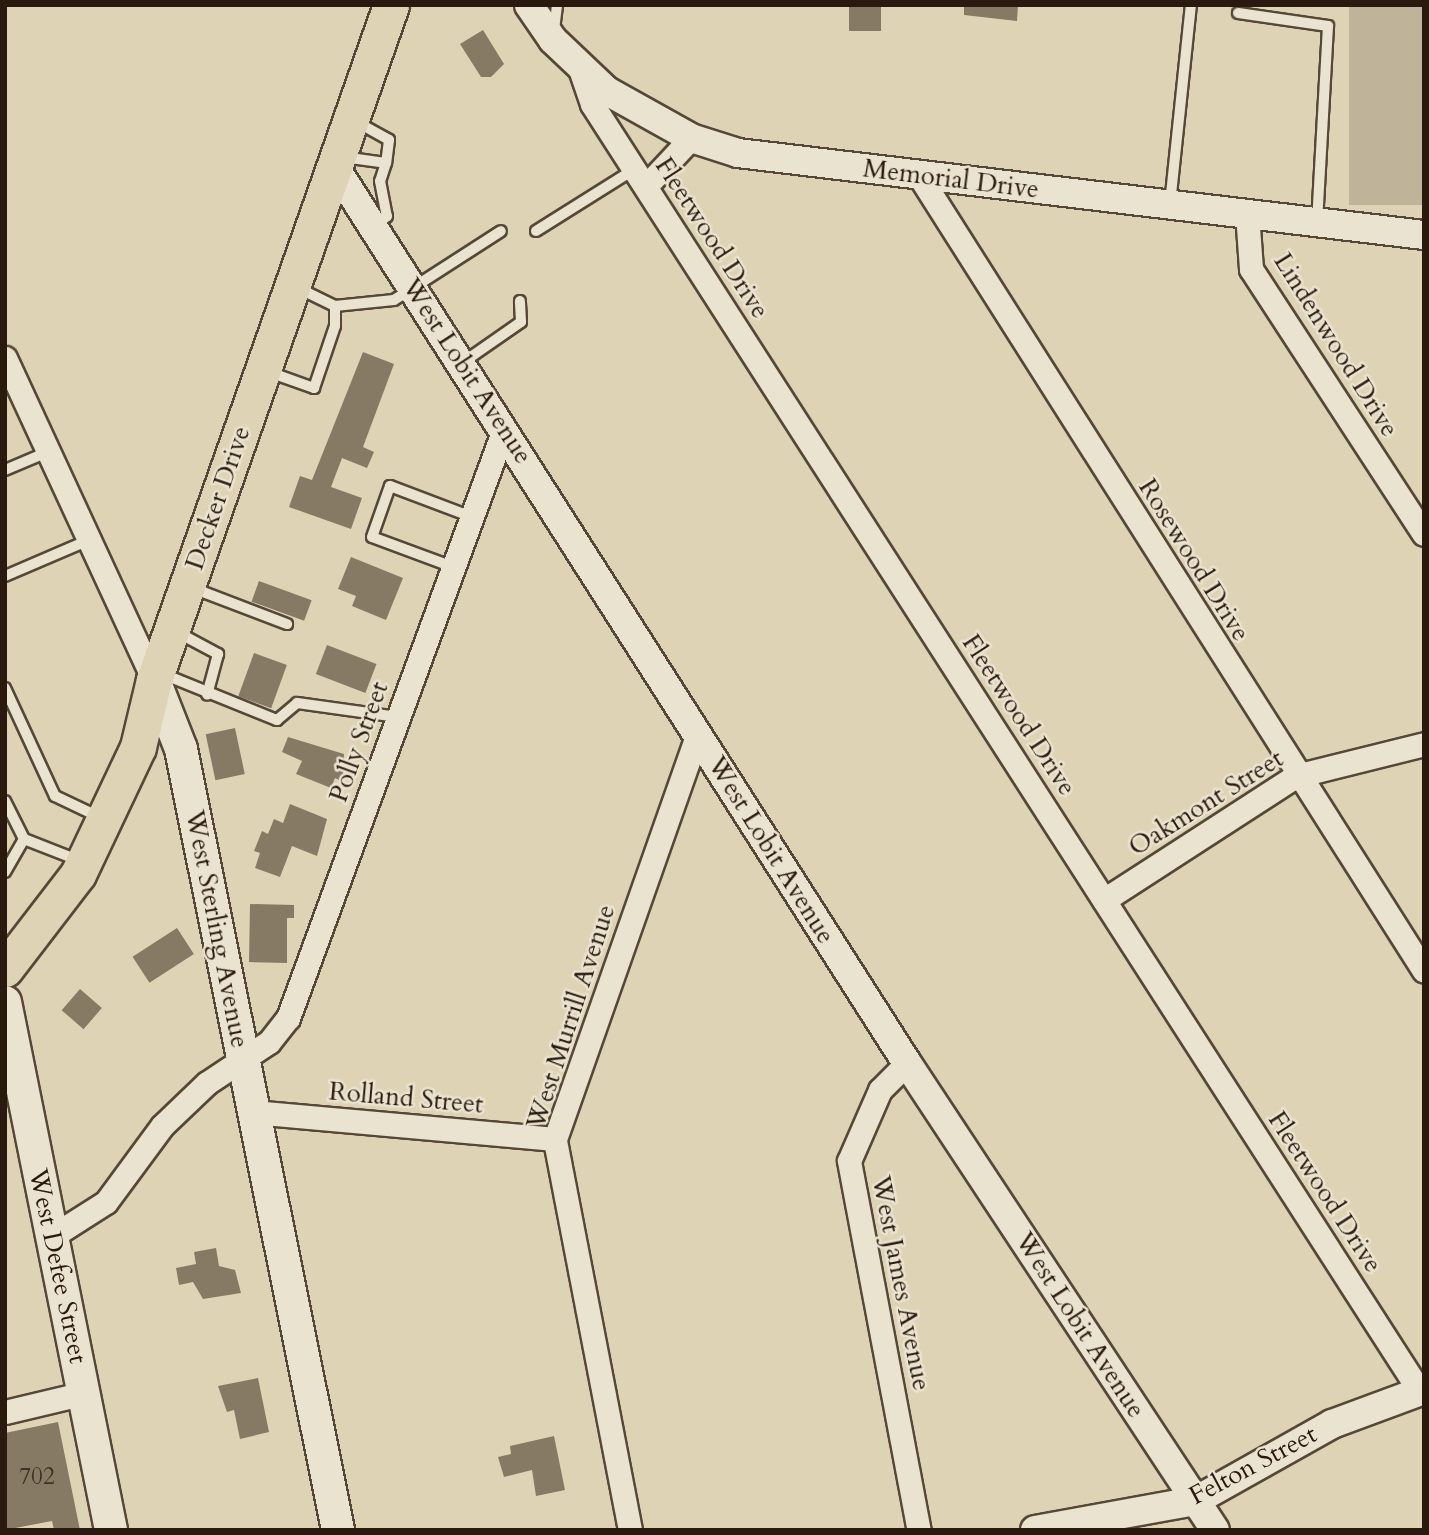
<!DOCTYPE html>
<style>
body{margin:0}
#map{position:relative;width:1429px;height:1535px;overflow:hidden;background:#ded4b5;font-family:Cardo,serif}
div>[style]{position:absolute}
.green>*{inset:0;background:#bfb499;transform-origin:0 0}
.building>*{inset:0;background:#877a65;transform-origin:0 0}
.roads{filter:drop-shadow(2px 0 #564838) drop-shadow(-2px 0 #564838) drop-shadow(0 2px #564838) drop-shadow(0 -2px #564838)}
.service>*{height:10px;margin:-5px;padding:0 5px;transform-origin:5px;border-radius:5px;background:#eae3cf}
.minor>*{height:23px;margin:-11.5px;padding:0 11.5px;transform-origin:11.5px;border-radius:11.5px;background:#eae3cf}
.tertiary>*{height:28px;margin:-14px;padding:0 14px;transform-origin:14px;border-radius:14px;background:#eae3cf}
.secondary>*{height:32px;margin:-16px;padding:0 16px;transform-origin:16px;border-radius:16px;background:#eae3cf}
.primary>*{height:35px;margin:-17.5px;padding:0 17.5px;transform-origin:17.5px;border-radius:17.5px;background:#ded4b5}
span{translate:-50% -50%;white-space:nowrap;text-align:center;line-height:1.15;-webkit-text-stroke:5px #eae3cf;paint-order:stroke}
.number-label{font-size:23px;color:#403124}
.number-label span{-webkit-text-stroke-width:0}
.street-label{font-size:26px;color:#29190f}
.frame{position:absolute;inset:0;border:7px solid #29190f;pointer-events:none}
</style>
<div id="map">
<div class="green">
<div style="left:1349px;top:5px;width:75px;height:200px"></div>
</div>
<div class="building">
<div style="left:849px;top:5px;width:32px;height:26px"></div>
<div style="clip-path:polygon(964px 5px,1018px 5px,1017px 21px,964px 15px)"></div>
<div style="clip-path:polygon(483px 30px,504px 64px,491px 77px,481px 77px,460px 44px)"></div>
<div style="clip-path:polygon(363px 352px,394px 364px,363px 447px,374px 452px,367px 468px,342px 458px,331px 487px,362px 498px,351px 529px,289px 507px,300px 476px,312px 480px)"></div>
<div style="clip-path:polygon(351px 557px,403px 578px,386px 620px,352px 606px,356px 596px,338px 589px)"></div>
<div style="left:259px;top:581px;width:56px;height:22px;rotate:20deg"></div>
<div style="left:327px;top:645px;width:53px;height:31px;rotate:21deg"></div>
<div style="left:254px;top:653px;width:35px;height:46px;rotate:20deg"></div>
<div style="left:235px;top:728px;width:47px;height:30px;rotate:78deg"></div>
<div style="clip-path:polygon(288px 737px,344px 754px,343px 782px,335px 778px,331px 788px,296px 774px,302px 761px,282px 752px)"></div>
<div style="clip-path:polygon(290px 804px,327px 819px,317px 856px,292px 846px,280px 877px,255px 868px,260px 853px,254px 851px,262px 831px,268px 834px,274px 819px,283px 823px)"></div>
<div style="clip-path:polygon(250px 904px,294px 905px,294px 918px,287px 918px,287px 963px,249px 962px)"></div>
<div style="left:177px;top:928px;width:31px;height:53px;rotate:57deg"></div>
<div style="left:80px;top:989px;width:29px;height:28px;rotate:41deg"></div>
<div style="clip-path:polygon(216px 1248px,219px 1266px,235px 1270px,241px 1293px,203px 1299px,193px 1282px,179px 1285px,176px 1268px,196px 1264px,194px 1252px)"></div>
<div style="clip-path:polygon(258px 1378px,269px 1432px,240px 1439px,234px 1410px,227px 1412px,218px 1386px)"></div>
<div style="clip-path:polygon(58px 1422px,80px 1530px,54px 1530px,52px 1521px,5px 1530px,5px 1433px)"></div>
<div style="clip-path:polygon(554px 1436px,565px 1490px,536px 1496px,532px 1470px,504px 1477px,498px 1457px,511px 1454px,510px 1446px)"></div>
</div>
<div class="roads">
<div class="service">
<div style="left:1238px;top:13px;width:91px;rotate:8.2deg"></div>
<div style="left:1328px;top:26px;width:196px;rotate:93.2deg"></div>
<div style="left:554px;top:30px;width:25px;rotate:-83deg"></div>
<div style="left:355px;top:121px;width:39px;rotate:29deg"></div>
<div style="left:389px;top:140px;width:23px;rotate:97deg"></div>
<div style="left:343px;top:157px;width:43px;rotate:7.9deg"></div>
<div style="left:386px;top:163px;width:19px;rotate:108deg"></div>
<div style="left:380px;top:181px;width:36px;rotate:79deg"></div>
<div style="left:387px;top:216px;width:18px;rotate:142deg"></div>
<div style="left:1170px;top:204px;width:200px;rotate:-84deg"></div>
<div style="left:536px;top:231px;width:117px;rotate:-32.1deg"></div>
<div style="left:298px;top:288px;width:41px;rotate:25.9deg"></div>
<div style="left:335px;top:306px;width:59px;rotate:-5.8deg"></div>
<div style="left:394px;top:300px;width:127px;rotate:-32.8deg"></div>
<div style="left:462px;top:363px;width:72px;rotate:-34.8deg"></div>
<div style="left:521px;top:322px;width:21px;rotate:-93deg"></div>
<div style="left:269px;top:372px;width:48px;rotate:19.6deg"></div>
<div style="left:314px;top:388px;width:65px;rotate:-71.3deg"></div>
<div style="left:335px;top:326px;width:20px;rotate:-90deg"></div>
<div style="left:5px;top:470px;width:49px;rotate:-22.9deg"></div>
<div style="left:453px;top:567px;width:86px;rotate:-159.7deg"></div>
<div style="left:372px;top:537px;width:54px;rotate:-70.6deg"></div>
<div style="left:390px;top:486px;width:88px;rotate:20.7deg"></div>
<div style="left:5px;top:576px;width:91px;rotate:-23.2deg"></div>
<div style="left:190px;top:587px;width:104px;rotate:20.9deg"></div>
<div style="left:175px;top:631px;width:49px;rotate:28.1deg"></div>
<div style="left:218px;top:654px;width:42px;rotate:105deg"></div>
<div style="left:163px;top:674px;width:123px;rotate:22deg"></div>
<div style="left:277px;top:720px;width:26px;rotate:-40deg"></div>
<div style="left:297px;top:703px;width:102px;rotate:7.9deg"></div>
<div style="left:5px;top:688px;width:119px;rotate:65.2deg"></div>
<div style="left:55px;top:796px;width:49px;rotate:25.5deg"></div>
<div style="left:5px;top:801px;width:42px;rotate:63.4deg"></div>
<div style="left:24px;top:839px;width:58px;rotate:21.3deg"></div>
<div style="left:5px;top:872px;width:38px;rotate:-60deg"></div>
</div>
<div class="minor">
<div style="left:579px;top:66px;width:40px;rotate:71.1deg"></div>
<div style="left:592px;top:104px;width:1529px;rotate:57.26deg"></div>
<div style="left:920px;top:177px;width:940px;rotate:57.59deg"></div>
<div style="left:646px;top:186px;width:66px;rotate:-46.8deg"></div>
<div style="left:1247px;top:213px;width:56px;rotate:85.9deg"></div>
<div style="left:1251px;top:269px;width:316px;rotate:56.9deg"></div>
<div style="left:5px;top:358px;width:355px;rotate:65.2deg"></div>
<div style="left:1104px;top:900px;width:229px;rotate:-32.9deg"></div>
<div style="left:1296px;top:776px;width:132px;rotate:-14deg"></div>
<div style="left:907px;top:1063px;width:38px;rotate:135deg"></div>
<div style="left:880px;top:1090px;width:77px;rotate:113.6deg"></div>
<div style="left:849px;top:1161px;width:376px;rotate:79.3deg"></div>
<div style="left:253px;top:1112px;width:303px;rotate:5.1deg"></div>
<div style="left:51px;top:1237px;width:65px;rotate:-32.5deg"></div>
<div style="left:106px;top:1202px;width:94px;rotate:-53.6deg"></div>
<div style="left:162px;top:1126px;width:62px;rotate:-43.7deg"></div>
<div style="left:207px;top:1083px;width:74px;rotate:-33.5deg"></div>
<div style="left:269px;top:1042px;width:31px;rotate:-52deg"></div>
<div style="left:288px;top:1018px;width:627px;rotate:-69.86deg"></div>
<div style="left:5px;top:1412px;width:82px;rotate:-13.4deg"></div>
<div style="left:630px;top:1530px;width:398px;rotate:-100.9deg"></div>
<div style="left:555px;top:1139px;width:430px;rotate:-70.6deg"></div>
</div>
<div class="tertiary">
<div style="left:529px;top:5px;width:42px;rotate:55.6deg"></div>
<div style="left:553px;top:40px;width:74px;rotate:43.4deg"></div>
<div style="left:607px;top:91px;width:96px;rotate:29.2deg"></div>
<div style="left:691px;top:138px;width:49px;rotate:17.7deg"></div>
<div style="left:738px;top:153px;width:691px;rotate:6.82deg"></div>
<div style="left:334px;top:166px;width:1064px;rotate:57.43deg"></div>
<div style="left:907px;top:1063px;width:559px;rotate:56.59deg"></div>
<div style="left:1035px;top:1530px;width:163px;rotate:-10.3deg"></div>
<div style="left:1195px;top:1501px;width:157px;rotate:-29.3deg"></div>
<div style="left:1332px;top:1424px;width:98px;rotate:-20.3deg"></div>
</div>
<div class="secondary">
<div style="left:154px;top:680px;width:74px;rotate:68.6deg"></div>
<div style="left:181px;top:749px;width:797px;rotate:78.63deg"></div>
<div style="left:5px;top:1002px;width:539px;rotate:78.65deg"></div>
</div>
<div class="primary">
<div style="left:5px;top:969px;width:120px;rotate:-52.5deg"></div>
<div style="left:78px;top:874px;width:140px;rotate:-64.7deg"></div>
<div style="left:138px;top:747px;width:69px;rotate:-76.6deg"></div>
<div style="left:154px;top:680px;width:715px;rotate:-70.65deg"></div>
</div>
</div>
<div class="number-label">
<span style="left:37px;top:1477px">702</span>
</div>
<div class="street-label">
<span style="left:951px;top:179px;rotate:7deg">Memorial Drive</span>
<span style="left:712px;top:238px;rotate:57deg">Fleetwood Drive</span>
<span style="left:1336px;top:345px;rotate:58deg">Lindenwood Drive</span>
<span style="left:467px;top:371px;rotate:57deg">West Lobit Avenue</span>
<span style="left:218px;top:498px;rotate:-71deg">Decker Drive</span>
<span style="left:1194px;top:560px;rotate:58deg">Rosewood Drive</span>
<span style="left:1019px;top:715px;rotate:57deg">Fleetwood Drive</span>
<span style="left:359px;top:742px;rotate:-70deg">Polly Street</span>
<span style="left:1206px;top:803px;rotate:-32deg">Oakmont Street</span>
<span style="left:771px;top:850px;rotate:58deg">West Lobit Avenue</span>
<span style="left:217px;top:929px;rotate:79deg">West Sterling Avenue</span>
<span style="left:571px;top:1017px;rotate:-72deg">West Murrill Avenue</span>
<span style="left:406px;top:1098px;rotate:5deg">Rolland Street</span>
<span style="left:1325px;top:1192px;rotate:57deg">Fleetwood Drive</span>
<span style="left:58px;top:1266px;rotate:78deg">West Defee Street</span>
<span style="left:901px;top:1283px;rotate:79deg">West James Avenue</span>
<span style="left:1080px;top:1325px;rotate:57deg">West Lobit Avenue</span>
<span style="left:1253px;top:1465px;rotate:-28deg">Felton Street</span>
</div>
<div class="frame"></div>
</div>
